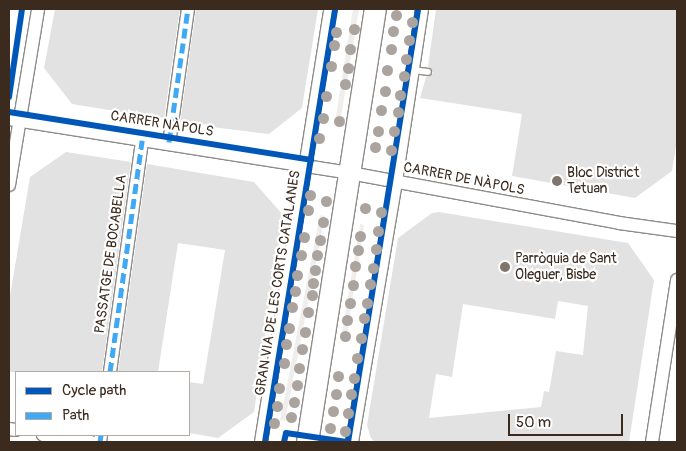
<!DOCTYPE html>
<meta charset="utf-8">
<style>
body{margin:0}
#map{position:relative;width:686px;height:451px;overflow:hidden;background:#fff;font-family:Pangolin,sans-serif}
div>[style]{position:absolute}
.green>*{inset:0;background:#efeeed;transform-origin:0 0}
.building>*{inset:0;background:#e3e2e2}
.roads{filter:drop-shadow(1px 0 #8e8b88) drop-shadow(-1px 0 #8e8b88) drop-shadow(0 1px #8e8b88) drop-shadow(0 -1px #8e8b88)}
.lane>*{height:6px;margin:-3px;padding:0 3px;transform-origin:3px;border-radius:3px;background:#fff}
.street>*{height:12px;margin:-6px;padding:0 6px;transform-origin:6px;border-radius:6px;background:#fff}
.primary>*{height:21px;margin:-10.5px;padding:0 10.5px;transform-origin:10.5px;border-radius:10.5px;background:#fff}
.quiet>*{height:5px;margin-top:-2.5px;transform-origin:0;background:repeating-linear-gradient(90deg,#3fa9f5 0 10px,transparent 0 15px)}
.cycleway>*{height:6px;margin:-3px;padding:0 3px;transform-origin:3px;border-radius:3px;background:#0057b8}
.trees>*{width:11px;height:11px;margin:-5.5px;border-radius:50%;background:#aaa39e}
.dots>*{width:14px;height:14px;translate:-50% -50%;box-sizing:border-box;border:2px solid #fff;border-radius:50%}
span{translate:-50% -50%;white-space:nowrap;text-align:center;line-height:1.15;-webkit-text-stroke:4.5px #fff;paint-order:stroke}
.street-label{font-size:14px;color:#3b2a1e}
.poi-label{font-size:14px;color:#3b2a1e}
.left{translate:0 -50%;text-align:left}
.frame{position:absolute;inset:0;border:10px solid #3b2a1e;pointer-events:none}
.legend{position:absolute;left:15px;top:371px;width:175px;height:65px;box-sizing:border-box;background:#fff;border:1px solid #b1aaa5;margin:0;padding:6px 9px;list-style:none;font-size:15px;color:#3b2a1e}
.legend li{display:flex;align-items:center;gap:10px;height:25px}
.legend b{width:25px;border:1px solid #b1aaa5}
.scale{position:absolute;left:508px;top:414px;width:115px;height:22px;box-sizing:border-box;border:2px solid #3b2a1e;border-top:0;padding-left:6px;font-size:15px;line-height:18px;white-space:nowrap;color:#3b2a1e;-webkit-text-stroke:4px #fff;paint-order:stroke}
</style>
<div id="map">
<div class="green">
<div style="clip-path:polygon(353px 9px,359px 9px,340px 123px,335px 122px)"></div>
<div style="left:320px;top:215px;width:5px;height:209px;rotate:11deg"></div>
<div style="clip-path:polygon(360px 224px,364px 225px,346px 341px,341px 340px)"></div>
</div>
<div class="building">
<div style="clip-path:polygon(55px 9px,180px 9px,164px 119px,72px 104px,44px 68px)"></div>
<div style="clip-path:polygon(196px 9px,318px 9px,302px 108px,269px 134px,180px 123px)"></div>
<div style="clip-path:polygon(436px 9px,677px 9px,677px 140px,672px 171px,635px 198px,512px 176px,522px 114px,420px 98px,426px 77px,433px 73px,428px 67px)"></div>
<div style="clip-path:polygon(66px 152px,131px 162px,102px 372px,9px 372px,9px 302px,30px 177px)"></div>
<div style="clip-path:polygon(147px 164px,254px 182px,283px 215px,254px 412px,218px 438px,189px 433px,189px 382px,203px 384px,225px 250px,178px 243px,158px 372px,118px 372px)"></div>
<div style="clip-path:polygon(evenodd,439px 212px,628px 243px,654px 280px,629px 442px,374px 442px,370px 436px,367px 425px,398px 238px,432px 213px,439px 212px,558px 301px,588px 306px,583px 355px,556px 351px,549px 392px,544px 391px,541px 407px,429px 418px,436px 374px,452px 377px,463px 304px,555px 319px,558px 301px)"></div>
</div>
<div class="roads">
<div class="lane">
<div style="left:412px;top:70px;width:16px;rotate:7deg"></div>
</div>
<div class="street">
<div style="left:9px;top:119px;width:345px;rotate:9deg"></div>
<div style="left:350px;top:173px;width:274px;rotate:10.5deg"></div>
<div style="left:619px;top:223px;width:59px;rotate:7.9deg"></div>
<div style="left:169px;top:144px;width:136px;rotate:-82deg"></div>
<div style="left:9px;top:185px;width:178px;rotate:-80.6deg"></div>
<div style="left:110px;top:372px;width:234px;rotate:-82.1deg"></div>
<div style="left:9px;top:429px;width:7px;rotate:8deg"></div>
<div style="left:43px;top:435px;width:49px;rotate:8.3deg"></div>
<div style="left:100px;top:442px;width:7px;rotate:-82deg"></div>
<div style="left:261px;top:442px;width:438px;rotate:-80.9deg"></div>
<div style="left:352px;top:442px;width:265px;rotate:-80.4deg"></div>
<div style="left:396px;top:181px;width:174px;rotate:-81.4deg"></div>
<div style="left:652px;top:442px;width:164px;rotate:-81.2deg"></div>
</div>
<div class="primary">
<div style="left:307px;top:442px;width:438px;rotate:-81.1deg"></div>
</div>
</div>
<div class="quiet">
<div style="left:169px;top:142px;width:134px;rotate:-81.9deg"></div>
<div style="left:110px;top:372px;width:234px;rotate:-82.1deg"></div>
<div style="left:100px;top:442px;width:7px;rotate:-82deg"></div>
</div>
<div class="cycleway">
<div style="left:9px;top:97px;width:89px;rotate:-81.6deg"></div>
<div style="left:9px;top:112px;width:306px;rotate:9deg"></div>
<div style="left:265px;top:442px;width:439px;rotate:-80.8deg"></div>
<div style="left:284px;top:442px;width:9px;rotate:-77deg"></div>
<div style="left:286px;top:433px;width:63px;rotate:8.3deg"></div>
<div style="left:348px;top:442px;width:439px;rotate:-80.8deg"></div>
</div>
<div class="trees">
<div style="left:396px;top:15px"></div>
<div style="left:412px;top:22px"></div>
<div style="left:354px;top:29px"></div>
<div style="left:393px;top:31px"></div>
<div style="left:336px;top:32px"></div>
<div style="left:409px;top:40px"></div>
<div style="left:334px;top:45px"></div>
<div style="left:350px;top:49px"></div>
<div style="left:391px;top:49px"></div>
<div style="left:406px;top:59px"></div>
<div style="left:331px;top:66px"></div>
<div style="left:348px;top:68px"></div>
<div style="left:387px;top:70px"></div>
<div style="left:404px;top:76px"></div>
<div style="left:345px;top:84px"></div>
<div style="left:385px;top:91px"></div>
<div style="left:400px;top:95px"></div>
<div style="left:326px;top:96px"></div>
<div style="left:381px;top:110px"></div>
<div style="left:398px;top:112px"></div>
<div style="left:323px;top:118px"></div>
<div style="left:339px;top:121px"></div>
<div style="left:378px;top:131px"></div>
<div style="left:394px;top:131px"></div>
<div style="left:319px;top:138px"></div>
<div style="left:375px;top:147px"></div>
<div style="left:391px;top:150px"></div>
<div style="left:310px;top:195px"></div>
<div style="left:326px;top:201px"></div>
<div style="left:365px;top:208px"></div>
<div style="left:308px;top:210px"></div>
<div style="left:381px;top:212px"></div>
<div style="left:323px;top:222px"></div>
<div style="left:378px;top:231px"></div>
<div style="left:360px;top:236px"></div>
<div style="left:304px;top:237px"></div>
<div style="left:320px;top:240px"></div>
<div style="left:376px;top:249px"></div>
<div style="left:358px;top:250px"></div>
<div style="left:301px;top:255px"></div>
<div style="left:317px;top:255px"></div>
<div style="left:355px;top:266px"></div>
<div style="left:373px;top:268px"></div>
<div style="left:315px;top:270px"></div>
<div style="left:297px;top:275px"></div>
<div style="left:313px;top:283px"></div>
<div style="left:370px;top:284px"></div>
<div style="left:353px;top:285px"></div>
<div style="left:295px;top:291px"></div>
<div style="left:312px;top:295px"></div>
<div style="left:350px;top:303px"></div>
<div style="left:367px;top:303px"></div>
<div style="left:292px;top:307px"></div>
<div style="left:308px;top:312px"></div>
<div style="left:364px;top:318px"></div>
<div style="left:347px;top:320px"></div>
<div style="left:289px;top:328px"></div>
<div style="left:305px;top:332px"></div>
<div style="left:345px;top:336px"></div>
<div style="left:361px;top:338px"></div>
<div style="left:286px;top:344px"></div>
<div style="left:302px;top:349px"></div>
<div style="left:357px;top:358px"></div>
<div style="left:284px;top:363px"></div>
<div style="left:299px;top:368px"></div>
<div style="left:338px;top:376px"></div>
<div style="left:354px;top:378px"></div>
<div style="left:297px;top:385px"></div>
<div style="left:279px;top:388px"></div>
<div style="left:336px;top:394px"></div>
<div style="left:351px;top:394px"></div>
<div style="left:294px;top:402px"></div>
<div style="left:277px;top:406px"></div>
<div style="left:333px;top:411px"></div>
<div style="left:348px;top:413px"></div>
<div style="left:291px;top:417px"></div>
<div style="left:274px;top:423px"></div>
<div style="left:330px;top:428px"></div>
<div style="left:345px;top:431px"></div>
</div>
<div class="dots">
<div style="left:557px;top:181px;background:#80756d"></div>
<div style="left:505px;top:267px;background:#80756d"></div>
</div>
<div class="street-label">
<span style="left:162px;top:124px;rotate:9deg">CARRER NÀPOLS</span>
<span style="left:464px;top:179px;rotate:11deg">CARRER DE NÀPOLS</span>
<span style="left:111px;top:254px;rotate:-82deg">PASSATGE DE BOCABELLA</span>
<span style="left:278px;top:283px;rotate:-81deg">GRAN VIA DE LES CORTS CATALANES</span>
</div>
<div class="poi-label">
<span class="left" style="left:567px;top:181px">Bloc District<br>Tetuan</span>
<span class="left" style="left:515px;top:267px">Parròquia de Sant<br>Oleguer, Bisbe</span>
</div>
<div class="frame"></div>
<ul class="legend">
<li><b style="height:6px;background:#0057b8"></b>Cycle path</li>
<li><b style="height:6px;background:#3fa9f5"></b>Path</li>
</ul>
<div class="scale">50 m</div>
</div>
